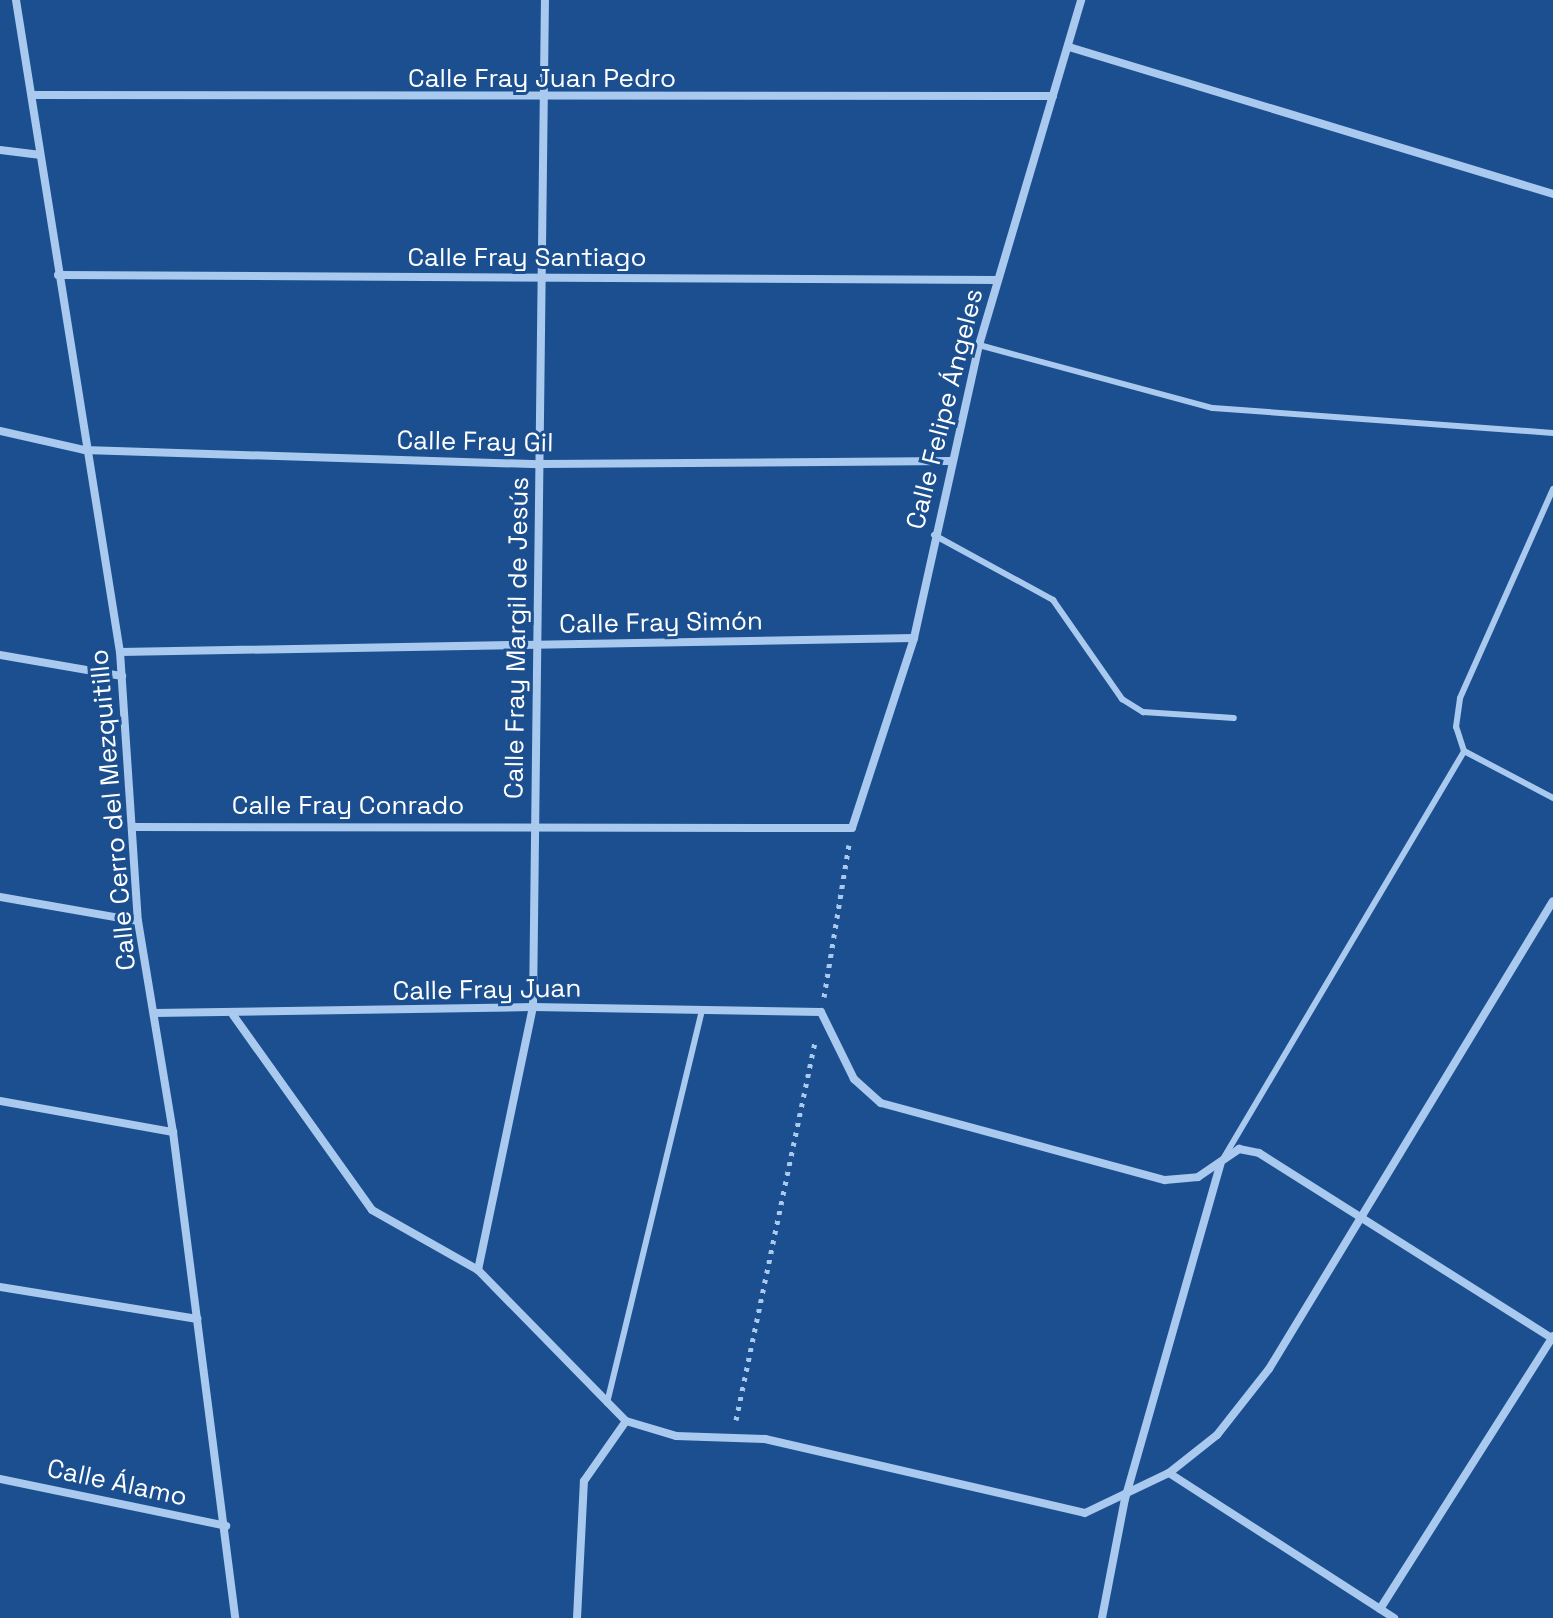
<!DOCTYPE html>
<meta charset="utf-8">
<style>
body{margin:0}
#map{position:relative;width:1553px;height:1618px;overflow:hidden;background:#1b4f8f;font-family:"Space Grotesk",sans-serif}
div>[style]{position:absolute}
.path>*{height:5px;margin-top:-2.5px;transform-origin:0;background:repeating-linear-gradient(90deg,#a9c9ee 0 4px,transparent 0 10px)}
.service>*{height:6px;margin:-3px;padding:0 3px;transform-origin:3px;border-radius:3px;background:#a9c9ee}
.minor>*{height:8px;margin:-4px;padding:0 4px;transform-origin:4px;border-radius:4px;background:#a9c9ee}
span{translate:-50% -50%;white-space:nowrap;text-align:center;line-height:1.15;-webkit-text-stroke:6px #1b4f8f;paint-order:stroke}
.street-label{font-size:26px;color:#fff}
</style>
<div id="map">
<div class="path">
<div style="left:824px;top:997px;width:154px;rotate:-80.7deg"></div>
<div style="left:736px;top:1420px;width:386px;rotate:-78.2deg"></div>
</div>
<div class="service">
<div style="left:979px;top:345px;width:242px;rotate:15.1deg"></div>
<div style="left:1213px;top:408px;width:341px;rotate:4.2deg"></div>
<div style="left:934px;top:535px;width:136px;rotate:28.6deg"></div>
<div style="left:1053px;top:600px;width:121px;rotate:55.1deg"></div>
<div style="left:1122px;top:699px;width:25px;rotate:32deg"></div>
<div style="left:1143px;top:712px;width:91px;rotate:3.8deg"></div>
<div style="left:1464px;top:751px;width:25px;rotate:-108deg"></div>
<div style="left:1456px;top:727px;width:29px;rotate:-82deg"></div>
<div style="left:1460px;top:698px;width:229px;rotate:-66deg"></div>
<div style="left:1223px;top:1159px;width:474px;rotate:-59.4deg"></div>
<div style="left:1464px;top:751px;width:101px;rotate:27.8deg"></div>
<div style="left:607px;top:1403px;width:404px;rotate:-76.4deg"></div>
</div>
<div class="minor">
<div style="left:16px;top:0;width:660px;rotate:80.94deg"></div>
<div style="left:120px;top:652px;width:270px;rotate:86.2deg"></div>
<div style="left:138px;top:921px;width:214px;rotate:80.6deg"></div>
<div style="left:173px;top:1132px;width:490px;rotate:82.7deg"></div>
<div style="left:1069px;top:47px;width:506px;rotate:16.89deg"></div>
<div style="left:32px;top:95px;width:1021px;rotate:0.06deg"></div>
<div style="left:0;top:150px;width:39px;rotate:7deg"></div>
<div style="left:58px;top:275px;width:939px;rotate:0.31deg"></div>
<div style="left:0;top:431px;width:86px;rotate:12.7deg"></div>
<div style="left:84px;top:450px;width:456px;rotate:1.8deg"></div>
<div style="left:540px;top:464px;width:412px;rotate:-0.4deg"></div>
<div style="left:120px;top:652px;width:794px;rotate:-1.01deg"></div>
<div style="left:0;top:655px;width:124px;rotate:9.8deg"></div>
<div style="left:133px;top:827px;width:719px;rotate:0.08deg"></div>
<div style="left:852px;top:828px;width:200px;rotate:-71.9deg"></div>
<div style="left:914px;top:638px;width:300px;rotate:-77.5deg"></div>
<div style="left:979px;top:345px;width:360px;rotate:-73.5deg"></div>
<div style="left:0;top:897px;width:140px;rotate:9.9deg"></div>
<div style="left:154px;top:1013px;width:379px;rotate:-0.9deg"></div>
<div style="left:533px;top:1007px;width:288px;rotate:1deg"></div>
<div style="left:821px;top:1012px;width:75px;rotate:63.8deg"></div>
<div style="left:854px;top:1079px;width:36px;rotate:42deg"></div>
<div style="left:881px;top:1103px;width:294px;rotate:15.2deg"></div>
<div style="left:1165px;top:1180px;width:33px;rotate:-5deg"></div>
<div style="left:1198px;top:1177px;width:50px;rotate:-34.3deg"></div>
<div style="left:1239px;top:1149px;width:20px;rotate:11deg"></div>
<div style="left:1259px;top:1153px;width:348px;rotate:32.3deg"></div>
<div style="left:233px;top:1015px;width:239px;rotate:54.5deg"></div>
<div style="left:372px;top:1210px;width:122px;rotate:29.5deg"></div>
<div style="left:478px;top:1270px;width:211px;rotate:45.6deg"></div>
<div style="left:626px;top:1421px;width:52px;rotate:16.7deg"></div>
<div style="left:676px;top:1436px;width:89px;rotate:1.9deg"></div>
<div style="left:765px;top:1439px;width:328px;rotate:13deg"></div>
<div style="left:1085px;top:1513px;width:93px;rotate:-25.5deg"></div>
<div style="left:1169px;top:1473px;width:61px;rotate:-38.4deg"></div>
<div style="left:1217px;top:1435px;width:84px;rotate:-51.8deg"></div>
<div style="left:1269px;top:1369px;width:547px;rotate:-58.75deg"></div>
<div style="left:0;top:1101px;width:176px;rotate:10.2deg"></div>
<div style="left:478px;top:1270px;width:269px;rotate:-78.2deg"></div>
<div style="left:533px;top:1007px;width:1007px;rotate:-89.32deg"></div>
<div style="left:0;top:1287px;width:200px;rotate:9.2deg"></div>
<div style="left:1169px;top:1473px;width:268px;rotate:32.8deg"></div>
<div style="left:0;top:1479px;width:231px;rotate:11.7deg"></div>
<div style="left:1380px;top:1609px;width:323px;rotate:-57.6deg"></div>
<div style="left:577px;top:1618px;width:137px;rotate:-87.1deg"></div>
<div style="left:584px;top:1481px;width:73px;rotate:-55deg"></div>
<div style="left:1102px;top:1618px;width:121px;rotate:-79.1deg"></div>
<div style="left:1125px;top:1499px;width:349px;rotate:-74.1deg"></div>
</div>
<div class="street-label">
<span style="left:542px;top:79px">Calle Fray Juan Pedro</span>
<span style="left:527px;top:258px">Calle Fray Santiago</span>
<span style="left:945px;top:409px;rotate:-76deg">Calle Felipe Ángeles</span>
<span style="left:475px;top:442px;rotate:1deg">Calle Fray Gil</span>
<span style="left:661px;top:623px;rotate:-1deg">Calle Fray Simón</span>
<span style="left:517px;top:638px;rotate:-89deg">Calle Fray Margil de Jesús</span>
<span style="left:348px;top:806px">Calle Fray Conrado</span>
<span style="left:113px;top:810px;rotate:-95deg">Calle Cerro del Mezquitillo</span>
<span style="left:487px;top:990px;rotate:-1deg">Calle Fray Juan</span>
<span style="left:117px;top:1483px;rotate:12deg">Calle Álamo</span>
</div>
</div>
